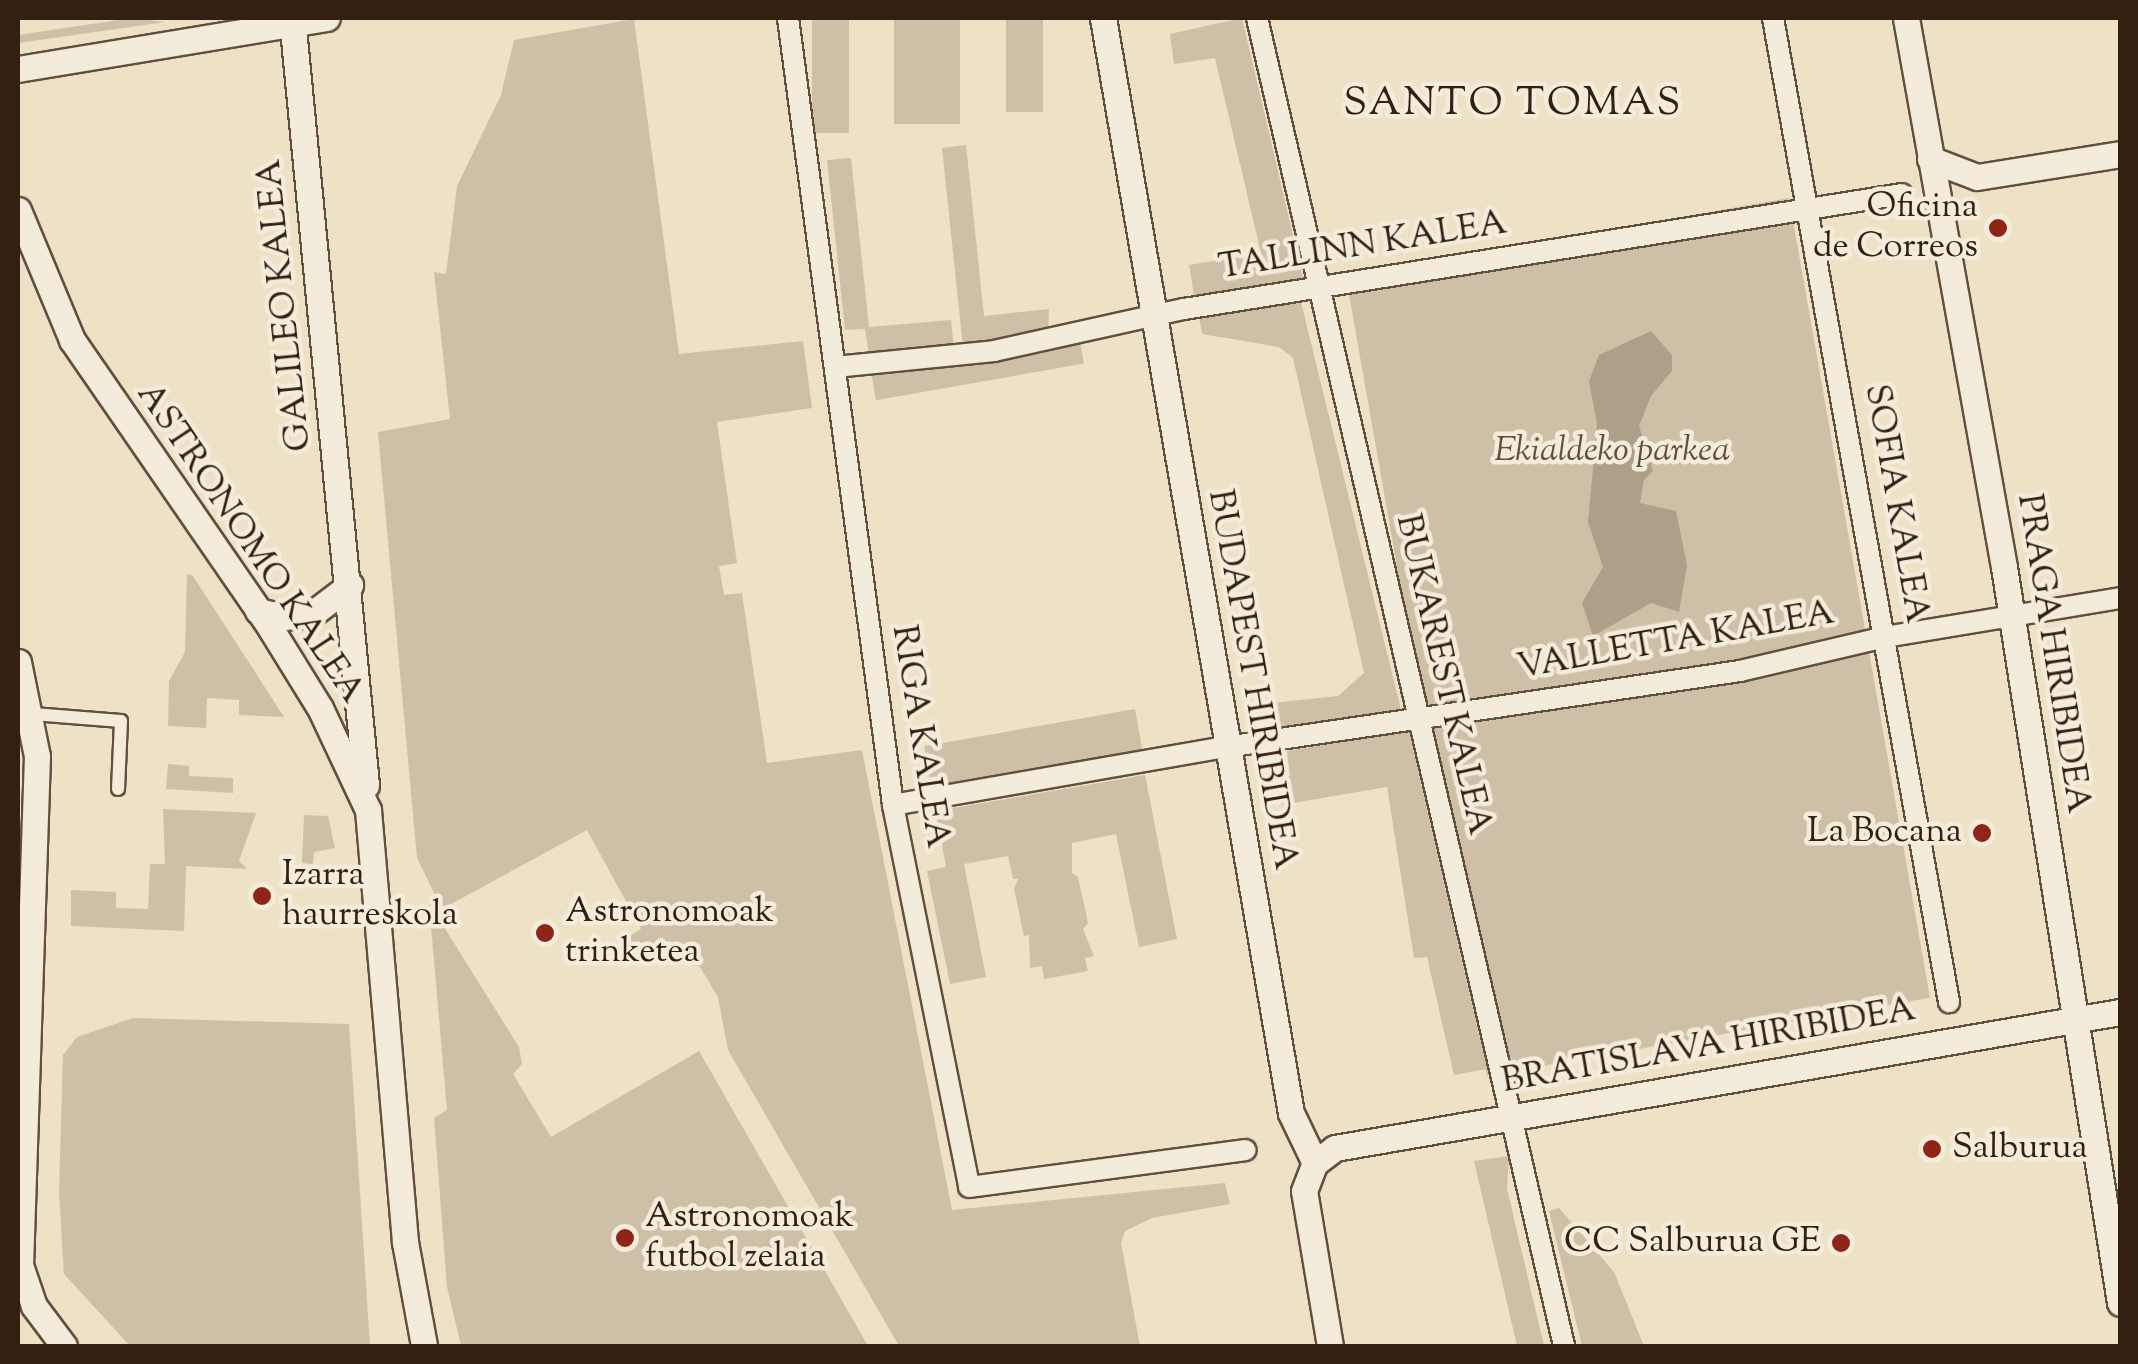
<!DOCTYPE html>
<style>
body{margin:0}
#map{position:relative;width:2138px;height:1364px;overflow:hidden;background:#ede1c6;font-family:"Sorts Mill Goudy",serif}
div>[style]{position:absolute}
.green>*{inset:0;background:#cec0a7;transform-origin:0 0}
.water>*{inset:0;background:#ae9f88}
.roads{filter:drop-shadow(2px 0 #62503e) drop-shadow(-2px 0 #62503e) drop-shadow(0 2px #62503e) drop-shadow(0 -2px #62503e)}
.service>*{height:12px;margin:-6px;padding:0 6px;transform-origin:6px;border-radius:6px;background:#f3ecda}
.pedestrian>*{height:20px;margin:-10px;padding:0 10px;transform-origin:10px;border-radius:10px;background:#f3ecda}
.minor>*{height:25px;margin:-12.5px;padding:0 12.5px;transform-origin:12.5px;border-radius:12.5px;background:#f3ecda}
.dots>*{width:28px;height:28px;translate:-50% -50%;box-sizing:border-box;border:5px solid #f3ecda;border-radius:50%}
span{translate:-50% -50%;white-space:nowrap;text-align:center;line-height:1.15;-webkit-text-stroke:9px #f3ecda;paint-order:stroke}
.poi-label{font-size:35px;color:#342010}
.right{translate:-100% -50%;text-align:right}
.left{translate:0 -50%;text-align:left}
.street-label{font-size:35px;color:#342010}
.park-label{font-size:35px;color:#62503d;font-style:italic}
.quarter-label{font-size:40px;color:#342010;letter-spacing:2.5px}
.frame{position:absolute;inset:0;border:20px solid #342010;pointer-events:none}
</style>
<div id="map">
<div class="green">
<div style="clip-path:polygon(132px 18px,165px 22px,18px 43px,18px 35px)"></div>
<div style="left:812px;top:18px;width:37px;height:115px"></div>
<div style="left:894px;top:18px;width:66px;height:106px"></div>
<div style="left:1006px;top:18px;width:37px;height:94px"></div>
<div style="clip-path:polygon(1242px 18px,1304px 282px,1195px 301px,1189px 265px,1261px 253px,1215px 58px,1174px 64px,1170px 34px)"></div>
<div style="clip-path:polygon(634px 19px,679px 354px,803px 341px,812px 408px,717px 422px,737px 563px,719px 566px,724px 595px,742px 593px,767px 763px,862px 750px,952px 1210px,1225px 1183px,1230px 1204px,1152px 1218px,1125px 1231px,1121px 1243px,1140px 1346px,899px 1346px,728px 1050px,718px 997px,700px 967px,633px 947px,628px 937px,641px 929px,587px 830px,442px 909px,417px 858px,378px 432px,450px 419px,434px 272px,446px 274px,457px 186px,501px 95px,514px 40px)"></div>
<div style="clip-path:polygon(966px 145px,984px 316px,1049px 309px,1048px 335px,963px 347px,942px 148px)"></div>
<div style="clip-path:polygon(851px 158px,869px 327px,951px 320px,954px 348px,870px 362px,865px 329px,845px 330px,827px 160px)"></div>
<div style="left:1789px;top:198px;width:812px;height:450px;rotate:80deg"></div>
<div style="clip-path:polygon(1301px 302px,1401px 710px,1269px 733px,1264px 704px,1338px 696px,1364px 673px,1293px 358px,1279px 347px,1202px 334px,1199px 318px)"></div>
<div style="left:1079px;top:336px;width:28px;height:211px;rotate:80deg"></div>
<div style="clip-path:polygon(187px 574px,193px 576px,284px 717px,239px 715px,239px 700px,207px 698px,206px 728px,168px 726px,169px 681px,185px 652px)"></div>
<div style="left:1135px;top:709px;width:47px;height:214px;rotate:80deg"></div>
<div style="clip-path:polygon(1409px 731px,1487px 1069px,1454px 1075px,1427px 957px,1414px 958px,1387px 787px,1281px 805px,1277px 779px,1290px 776px,1287px 751px)"></div>
<div style="clip-path:polygon(168px 764px,189px 766px,189px 776px,233px 778px,233px 793px,166px 789px)"></div>
<div style="clip-path:polygon(1145px 775px,1177px 939px,1139px 947px,1116px 834px,1072px 843px,1072px 873px,1078px 877px,1088px 923px,1083px 929px,1094px 956px,1085px 958px,1088px 971px,1044px 979px,1042px 966px,1030px 968px,1029px 935px,1024px 936px,1014px 889px,1018px 879px,1013px 879px,1008px 856px,964px 864px,986px 977px,950px 984px,927px 871px,946px 867px,936px 811px)"></div>
<div style="clip-path:polygon(163px 809px,256px 813px,239px 861px,247px 869px,186px 866px,184px 931px,71px 926px,71px 890px,116px 892px,116px 908px,148px 909px,150px 864px,165px 864px)"></div>
<div style="clip-path:polygon(304px 815px,328px 816px,335px 848px,314px 852px,313px 864px,302px 863px)"></div>
<div style="clip-path:polygon(429px 903px,519px 1047px,522px 1064px,513px 1074px,551px 1137px,699px 1051px,868px 1346px,461px 1346px,447px 1287px,434px 1118px,447px 1110px)"></div>
<div style="clip-path:polygon(133px 1018px,349px 1024px,370px 1346px,130px 1346px,64px 1274px,59px 1193px,63px 1055px,77px 1037px)"></div>
<div style="clip-path:polygon(1509px 1156px,1507px 1189px,1544px 1346px,1517px 1346px,1474px 1161px)"></div>
<div style="clip-path:polygon(1559px 1208px,1614px 1272px,1644px 1346px,1582px 1346px,1549px 1211px)"></div>
</div>
<div class="water">
<div style="clip-path:polygon(1651px 331px,1672px 355px,1672px 371px,1651px 396px,1639px 426px,1653px 471px,1644px 480px,1640px 503px,1676px 511px,1687px 565px,1679px 612px,1651px 603px,1593px 636px,1582px 603px,1603px 567px,1588px 522px,1597px 424px,1589px 381px,1599px 355px)"></div>
</div>
<div class="roads">
<div class="service">
<div style="left:33px;top:714px;width:88px;rotate:4.5deg"></div>
<div style="left:121px;top:721px;width:68px;rotate:92.5deg"></div>
</div>
<div class="pedestrian">
<div style="left:788px;top:18px;width:794px;rotate:82.4deg"></div>
<div style="left:893px;top:805px;width:389px;rotate:78.7deg"></div>
<div style="left:969px;top:1187px;width:279px;rotate:-7.6deg"></div>
<div style="left:1257px;top:18px;width:1363px;rotate:76.98deg"></div>
<div style="left:1773px;top:18px;width:1000px;rotate:79.86deg"></div>
<div style="left:835px;top:367px;width:160px;rotate:-5.7deg"></div>
<div style="left:994px;top:351px;width:195px;rotate:-12.5deg"></div>
<div style="left:1184px;top:309px;width:727px;rotate:-9.1deg"></div>
<div style="left:893px;top:805px;width:338px;rotate:-9.9deg"></div>
<div style="left:1226px;top:747px;width:520px;rotate:-8.41deg"></div>
<div style="left:1740px;top:671px;width:149px;rotate:-13.2deg"></div>
<div style="left:1885px;top:637px;width:238px;rotate:-9.4deg"></div>
</div>
<div class="minor">
<div style="left:292px;top:18px;width:771px;rotate:84.49deg"></div>
<div style="left:1103px;top:18px;width:1111px;rotate:80.26deg"></div>
<div style="left:1291px;top:1113px;width:55px;rotate:64.4deg"></div>
<div style="left:1906px;top:18px;width:558px;rotate:79.88deg"></div>
<div style="left:2004px;top:567px;width:745px;rotate:81.04deg"></div>
<div style="left:18px;top:69px;width:313px;rotate:-9.4deg"></div>
<div style="left:1930px;top:159px;width:50px;rotate:21deg"></div>
<div style="left:1977px;top:177px;width:145px;rotate:-9.1deg"></div>
<div style="left:18px;top:210px;width:141px;rotate:67.4deg"></div>
<div style="left:72px;top:340px;width:351px;rotate:55.4deg"></div>
<div style="left:271px;top:629px;width:93px;rotate:58.2deg"></div>
<div style="left:320px;top:708px;width:113px;rotate:64.8deg"></div>
<div style="left:368px;top:810px;width:434px;rotate:85.1deg"></div>
<div style="left:405px;top:1242px;width:106px;rotate:79.6deg"></div>
<div style="left:258px;top:611px;width:27px;rotate:13deg"></div>
<div style="left:284px;top:617px;width:28px;rotate:-6deg"></div>
<div style="left:312px;top:614px;width:48px;rotate:-37.3deg"></div>
<div style="left:18px;top:662px;width:96px;rotate:78.6deg"></div>
<div style="left:37px;top:756px;width:509px;rotate:91.91deg"></div>
<div style="left:20px;top:1265px;width:43px;rotate:71.1deg"></div>
<div style="left:34px;top:1306px;width:50px;rotate:53.1deg"></div>
<div style="left:1330px;top:1346px;width:157px;rotate:-99.5deg"></div>
<div style="left:1304px;top:1191px;width:30px;rotate:-69deg"></div>
<div style="left:1315px;top:1163px;width:25px;rotate:-37deg"></div>
<div style="left:1335px;top:1148px;width:797px;rotate:-9.83deg"></div>
</div>
</div>
<div class="dots">
<div style="left:1998px;top:228px;background:#8f2418"></div>
<div style="left:1982px;top:833px;background:#8f2418"></div>
<div style="left:262px;top:896px;background:#8f2418"></div>
<div style="left:545px;top:933px;background:#8f2418"></div>
<div style="left:1932px;top:1149px;background:#8f2418"></div>
<div style="left:625px;top:1238px;background:#8f2418"></div>
<div style="left:1841px;top:1243px;background:#8f2418"></div>
</div>
<div class="poi-label">
<span class="right" style="left:1978px;top:228px">Oficina<br>de Correos</span>
<span class="right" style="left:1962px;top:833px">La Bocana</span>
<span class="left" style="left:282px;top:896px">Izarra<br>haurreskola</span>
<span class="left" style="left:565px;top:933px">Astronomoak<br>trinketea</span>
<span class="left" style="left:1952px;top:1149px">Salburua</span>
<span class="left" style="left:645px;top:1238px">Astronomoak<br>futbol zelaia</span>
<span class="right" style="left:1821px;top:1243px">CC Salburua GE</span>
</div>
<div class="street-label">
<span style="left:1363px;top:247px;rotate:-9deg">TALLINN KALEA</span>
<span style="left:286px;top:305px;rotate:-96deg">GALILEO KALEA</span>
<span style="left:1895px;top:504px;rotate:80deg">SOFIA KALEA</span>
<span style="left:249px;top:544px;rotate:56deg">ASTRONOMO KALEA</span>
<span style="left:1676px;top:642px;rotate:-10deg">VALLETTA KALEA</span>
<span style="left:2052px;top:654px;rotate:81deg">PRAGA HIRIBIDEA</span>
<span style="left:1442px;top:675px;rotate:77deg">BUKAREST KALEA</span>
<span style="left:1251px;top:680px;rotate:80deg">BUDAPEST HIRIBIDEA</span>
<span style="left:919px;top:737px;rotate:81deg">RIGA KALEA</span>
<span style="left:1709px;top:1047px;rotate:-10deg">BRATISLAVA HIRIBIDEA</span>
</div>
<div class="park-label">
<span style="left:1612px;top:452px">Ekialdeko parkea</span>
</div>
<div class="quarter-label">
<span style="left:1513px;top:105px">SANTO TOMAS</span>
</div>
<div class="frame"></div>
</div>
